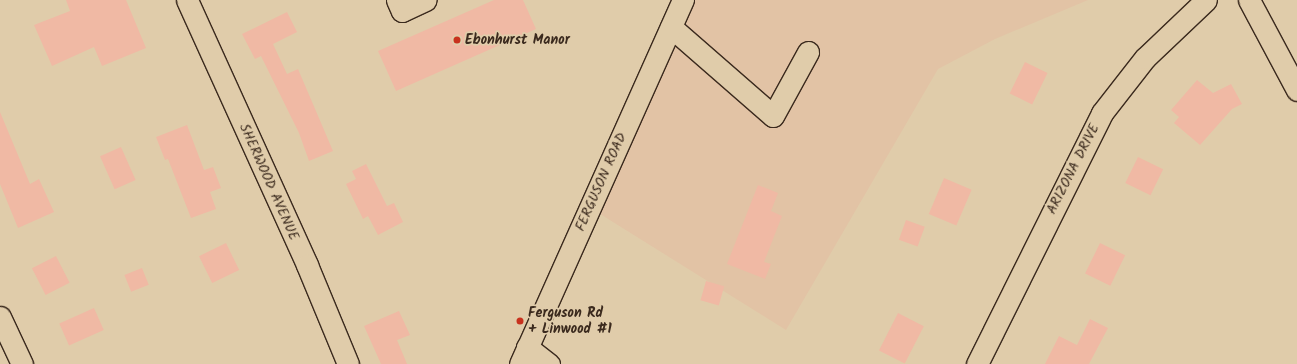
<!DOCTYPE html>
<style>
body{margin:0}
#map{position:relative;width:1297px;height:364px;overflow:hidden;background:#e0ccaa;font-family:Kalam,sans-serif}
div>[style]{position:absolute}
.built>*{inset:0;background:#e2c3a5}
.building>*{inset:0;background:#f0b9a4;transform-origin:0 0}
.roads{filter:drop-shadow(1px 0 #3b2a1e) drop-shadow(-1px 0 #3b2a1e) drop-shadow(0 1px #3b2a1e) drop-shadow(0 -1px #3b2a1e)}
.minor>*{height:21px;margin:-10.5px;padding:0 10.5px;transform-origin:10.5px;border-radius:10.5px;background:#e0ccaa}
.dots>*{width:11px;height:11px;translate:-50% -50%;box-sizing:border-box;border:2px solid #e0ccaa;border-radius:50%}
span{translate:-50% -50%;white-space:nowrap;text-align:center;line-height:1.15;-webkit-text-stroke:3.5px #e0ccaa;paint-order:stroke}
.poi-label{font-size:14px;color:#3b2a1e;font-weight:700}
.left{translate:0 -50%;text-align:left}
.street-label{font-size:14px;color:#3b2a1e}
</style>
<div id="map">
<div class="built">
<div style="clip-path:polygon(683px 0,1088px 0,995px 39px,938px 69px,786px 330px,589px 207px)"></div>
</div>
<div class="building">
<div style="clip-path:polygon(66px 0,126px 0,146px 48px,102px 66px,94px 47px,52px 66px,34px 25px,70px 11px)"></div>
<div style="clip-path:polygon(494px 0,523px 0,536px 29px,396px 91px,378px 51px)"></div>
<div style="clip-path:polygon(287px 12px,297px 32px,273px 44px,287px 74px,298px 69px,333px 151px,309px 161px,299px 133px,261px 56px,255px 59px,242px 34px)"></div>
<div style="left:1025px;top:62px;width:25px;height:35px;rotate:26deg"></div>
<div style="clip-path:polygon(1197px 80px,1213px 93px,1231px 84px,1242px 104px,1232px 109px,1200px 145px,1174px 123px,1179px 117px,1171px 110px)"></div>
<div style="clip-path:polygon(0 112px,30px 184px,39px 179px,54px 212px,18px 228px,0 184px)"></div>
<div style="clip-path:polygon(187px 125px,204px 170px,213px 167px,221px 188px,210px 192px,216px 209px,191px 218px,168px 159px,165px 160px,156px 137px)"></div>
<div style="left:121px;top:147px;width:36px;height:23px;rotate:66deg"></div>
<div style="left:1138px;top:157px;width:28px;height:29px;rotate:26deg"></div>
<div style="clip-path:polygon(366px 164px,387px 206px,394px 203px,403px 222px,378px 235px,368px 216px,363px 219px,346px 184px,356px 179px,352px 171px)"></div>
<div style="left:944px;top:178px;width:30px;height:39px;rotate:23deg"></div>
<div style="clip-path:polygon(758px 185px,778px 193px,771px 211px,782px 216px,764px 262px,771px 264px,765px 279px,727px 264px)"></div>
<div style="left:906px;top:220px;width:20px;height:21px;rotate:20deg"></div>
<div style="left:226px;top:243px;width:30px;height:30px;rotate:64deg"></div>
<div style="left:1100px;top:243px;width:28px;height:34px;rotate:26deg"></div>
<div style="left:56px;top:256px;width:30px;height:27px;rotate:63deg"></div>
<div style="left:142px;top:268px;width:18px;height:19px;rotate:68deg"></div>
<div style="left:706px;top:281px;width:19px;height:20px;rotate:16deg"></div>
<div style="left:94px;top:308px;width:24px;height:38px;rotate:66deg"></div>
<div style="clip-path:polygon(399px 311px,410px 335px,397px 340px,407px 364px,381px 364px,364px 326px)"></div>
<div style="left:898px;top:313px;width:29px;height:42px;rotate:27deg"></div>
<div style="clip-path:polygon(1090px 319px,1108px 328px,1089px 364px,1045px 364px,1059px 336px,1077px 345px)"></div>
</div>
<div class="roads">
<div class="minor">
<div style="left:187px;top:0;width:291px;rotate:65.6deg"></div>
<div style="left:307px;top:265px;width:107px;rotate:67.5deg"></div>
<div style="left:397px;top:0;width:12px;rotate:66deg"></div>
<div style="left:402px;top:11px;width:26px;rotate:-25deg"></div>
<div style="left:1249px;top:0;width:102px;rotate:61.9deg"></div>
<div style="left:671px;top:27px;width:135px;rotate:41.1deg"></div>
<div style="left:773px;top:116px;width:73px;rotate:-61.3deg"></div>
<div style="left:0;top:317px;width:52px;rotate:64.9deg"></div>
<div style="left:527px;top:347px;width:28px;rotate:38deg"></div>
<div style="left:520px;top:364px;width:399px;rotate:-65.9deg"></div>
<div style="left:977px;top:364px;width:280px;rotate:-63.5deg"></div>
<div style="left:1102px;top:113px;width:70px;rotate:-52deg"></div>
<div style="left:1145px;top:58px;width:84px;rotate:-43.6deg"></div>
</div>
</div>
<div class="dots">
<div style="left:457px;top:40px;background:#c8321e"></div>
<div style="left:520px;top:321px;background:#c8321e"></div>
</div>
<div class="poi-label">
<span class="left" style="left:465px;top:40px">Ebonhurst Manor</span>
<span class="left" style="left:528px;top:321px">Ferguson Rd<br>+ Linwood #1</span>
</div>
<div class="street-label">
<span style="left:1073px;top:169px;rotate:-63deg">ARIZONA DRIVE</span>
<span style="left:269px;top:182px;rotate:66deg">SHERWOOD AVENUE</span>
<span style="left:601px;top:182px;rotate:-66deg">FERGUSON ROAD</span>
</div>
</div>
